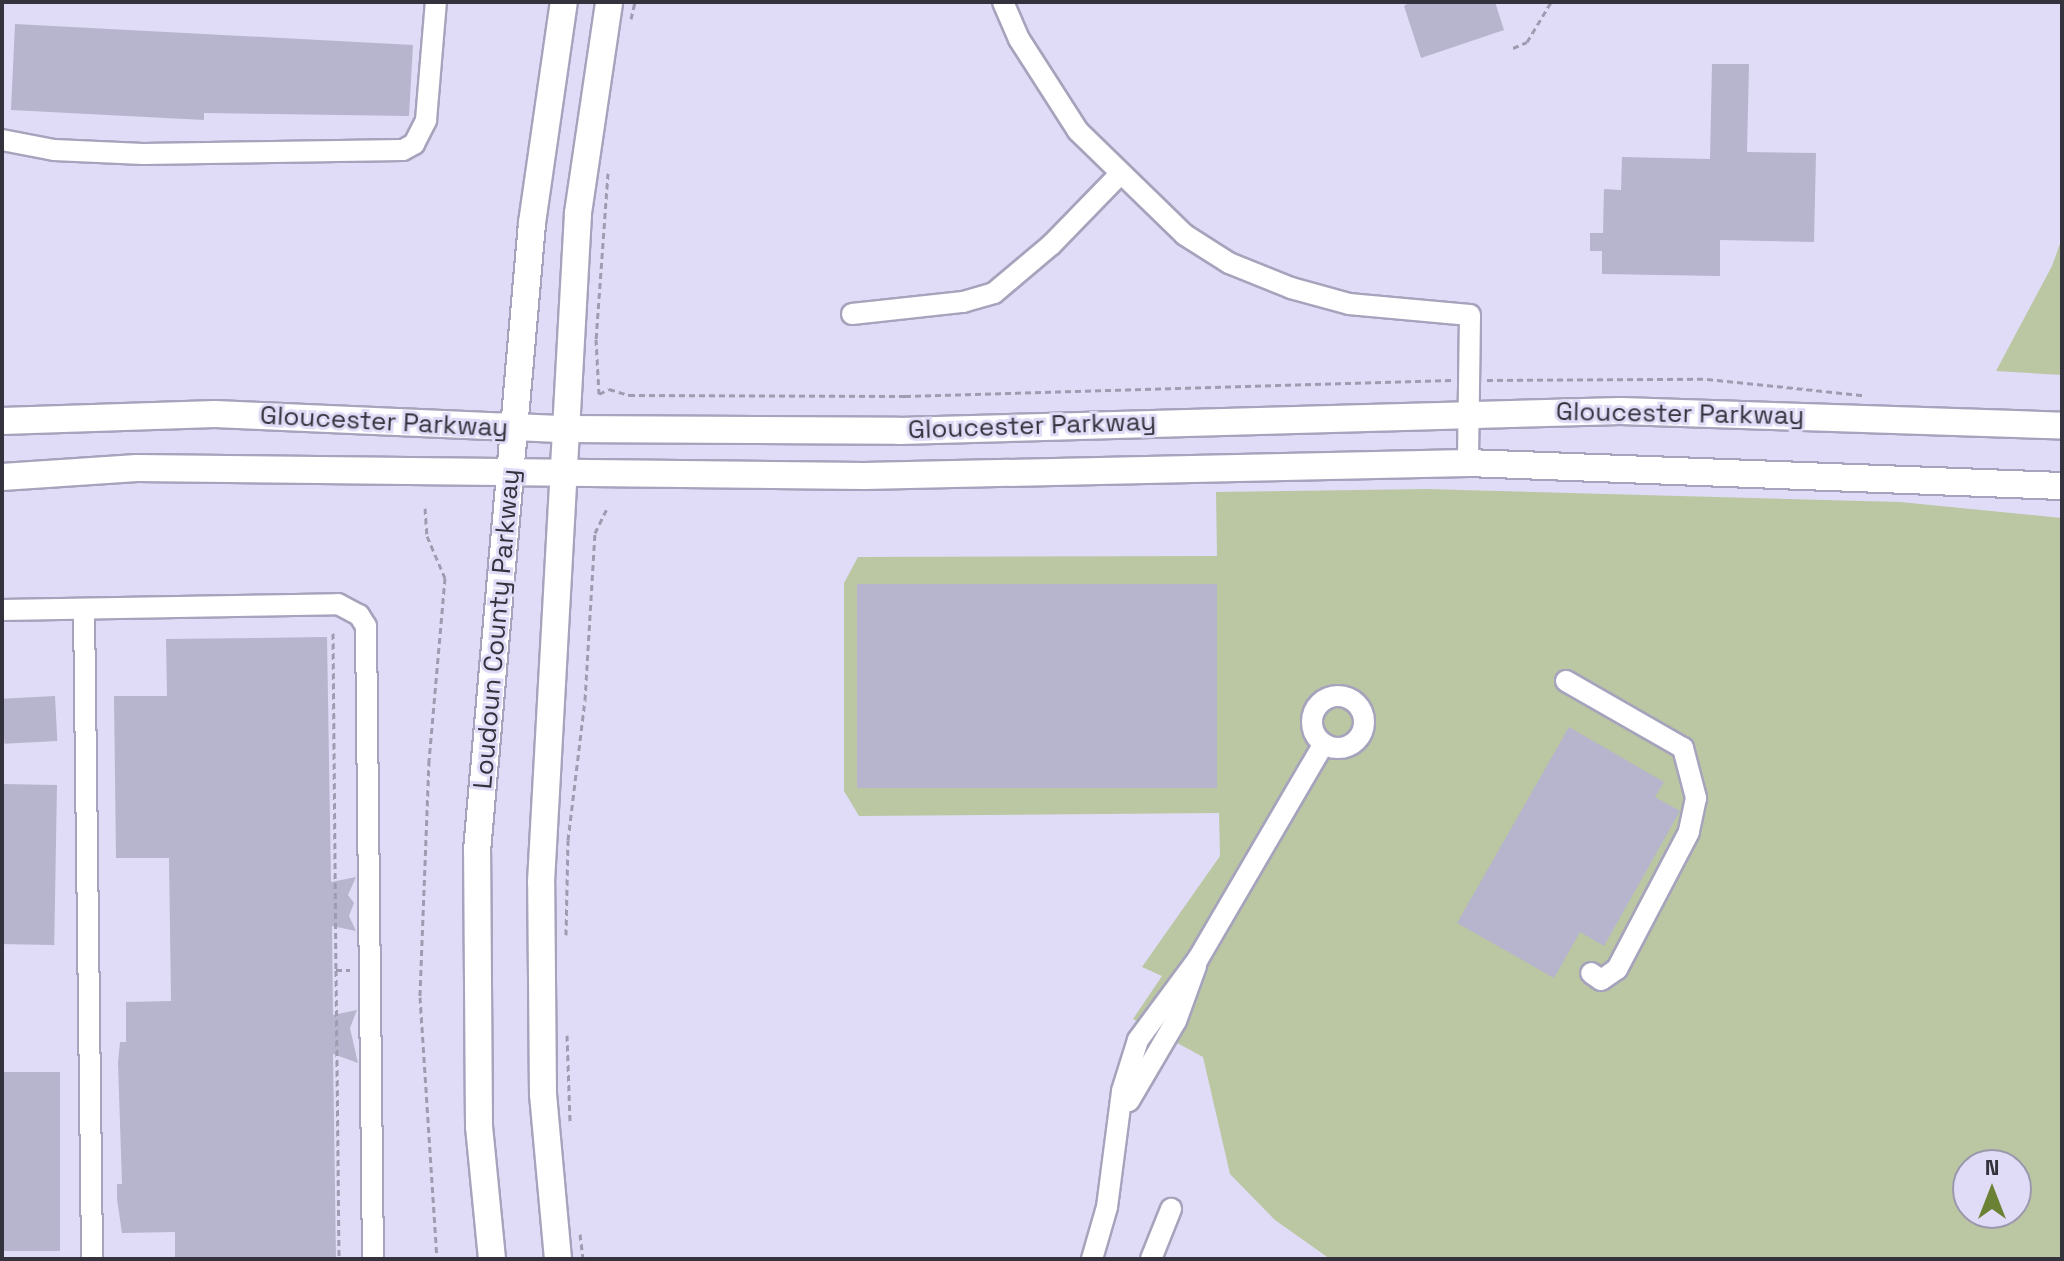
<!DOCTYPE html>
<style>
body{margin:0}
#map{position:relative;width:2064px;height:1261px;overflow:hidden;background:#e0dcf7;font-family:"Space Grotesk",sans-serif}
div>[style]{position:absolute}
.green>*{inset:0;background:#bac7a2}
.building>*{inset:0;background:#b7b4cd;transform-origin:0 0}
.path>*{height:3px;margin-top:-1.5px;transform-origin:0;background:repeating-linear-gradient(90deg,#9f9cb1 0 6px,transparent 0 10px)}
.roads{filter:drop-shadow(2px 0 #a6a3bc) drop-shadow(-2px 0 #a6a3bc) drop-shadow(0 2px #a6a3bc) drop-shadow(0 -2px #a6a3bc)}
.minor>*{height:20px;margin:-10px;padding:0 10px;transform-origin:10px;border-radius:10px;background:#fff}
.minor>.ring{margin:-10px;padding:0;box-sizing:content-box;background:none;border:20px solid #fff;border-radius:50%}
.major>*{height:26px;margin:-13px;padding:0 13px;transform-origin:13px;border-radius:13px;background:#fff}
span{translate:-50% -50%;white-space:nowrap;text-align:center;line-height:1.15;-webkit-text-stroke:6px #e0dcf7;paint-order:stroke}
.street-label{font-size:26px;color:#34323d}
.frame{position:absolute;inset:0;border:4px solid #34323d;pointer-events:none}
.north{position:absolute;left:1952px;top:1149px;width:80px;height:80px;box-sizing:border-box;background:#e0dcf7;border:2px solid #9b98ad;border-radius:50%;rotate:0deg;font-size:22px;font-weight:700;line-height:32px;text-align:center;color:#34323d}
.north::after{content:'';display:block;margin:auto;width:28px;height:36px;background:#6b8234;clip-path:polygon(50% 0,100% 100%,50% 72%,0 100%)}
</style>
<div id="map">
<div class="green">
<div style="clip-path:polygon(2062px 238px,2062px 375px,1996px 371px,2052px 266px)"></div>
<div style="clip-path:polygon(evenodd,1427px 489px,1900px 502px,2062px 518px,2062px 1259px,1330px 1259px,1275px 1220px,1230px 1174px,1203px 1057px,1133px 1019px,1162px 976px,1142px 967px,1220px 856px,1219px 813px,859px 816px,844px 791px,844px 583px,858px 557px,1217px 556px,1216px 492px,1427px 489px,1968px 1165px,2016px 1165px,2016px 1213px,1968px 1213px,1968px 1165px)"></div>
</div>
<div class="building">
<div style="clip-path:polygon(1410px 2px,1495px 2px,1504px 30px,1421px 58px,1404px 6px)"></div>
<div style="clip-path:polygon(15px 24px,413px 45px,409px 116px,204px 113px,204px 120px,11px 110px)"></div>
<div style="clip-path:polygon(1712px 64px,1749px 64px,1747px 152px,1816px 153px,1814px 242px,1720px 240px,1720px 276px,1602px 274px,1602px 251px,1590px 251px,1590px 233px,1603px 233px,1604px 189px,1621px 190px,1622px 157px,1710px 159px)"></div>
<div style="left:1217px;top:584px;width:204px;height:360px;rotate:90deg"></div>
<div style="clip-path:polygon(327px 637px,331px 882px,356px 877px,348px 895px,354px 903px,349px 916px,356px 931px,332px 926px,333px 1015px,357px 1010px,350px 1028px,358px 1063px,333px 1054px,336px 1259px,175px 1259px,175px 1232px,122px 1233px,117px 1199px,117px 1184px,122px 1184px,118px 1063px,120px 1042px,126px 1042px,126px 1002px,171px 1001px,169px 858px,116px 858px,114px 696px,167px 696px,166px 639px)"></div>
<div style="left:55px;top:696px;width:45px;height:53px;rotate:87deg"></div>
<div style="clip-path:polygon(1569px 727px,1664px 782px,1655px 797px,1680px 811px,1604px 946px,1580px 932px,1554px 978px,1457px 923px)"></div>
<div style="left:57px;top:785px;width:160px;height:55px;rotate:91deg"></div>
<div style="left:2px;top:1072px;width:58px;height:179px"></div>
</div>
<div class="path">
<div style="left:631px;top:19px;width:17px;rotate:-77deg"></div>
<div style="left:1513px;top:48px;width:15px;rotate:-23deg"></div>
<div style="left:1527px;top:42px;width:47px;rotate:-59deg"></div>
<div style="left:608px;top:173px;width:166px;rotate:94.1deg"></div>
<div style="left:596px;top:339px;width:55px;rotate:86.9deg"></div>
<div style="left:599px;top:394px;width:11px;rotate:-27deg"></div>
<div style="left:609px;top:389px;width:21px;rotate:17deg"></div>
<div style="left:629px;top:395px;width:276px;rotate:0.2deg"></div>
<div style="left:905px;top:396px;width:547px;rotate:-1.68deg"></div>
<div style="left:1487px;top:380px;width:220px;rotate:-0.3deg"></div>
<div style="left:1707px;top:379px;width:157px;rotate:5.9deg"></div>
<div style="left:425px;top:508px;width:28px;rotate:86deg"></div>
<div style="left:427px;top:536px;width:46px;rotate:66.8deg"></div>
<div style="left:445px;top:578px;width:183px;rotate:95deg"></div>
<div style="left:429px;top:760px;width:237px;rotate:92.2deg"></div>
<div style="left:420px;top:997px;width:263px;rotate:86.3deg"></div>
<div style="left:333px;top:633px;width:337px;rotate:89.5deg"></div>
<div style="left:336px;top:970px;width:14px"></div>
<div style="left:566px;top:935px;width:95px;rotate:-88.8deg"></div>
<div style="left:568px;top:840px;width:141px;rotate:-83.1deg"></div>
<div style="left:585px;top:700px;width:167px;rotate:-86.6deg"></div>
<div style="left:595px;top:533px;width:28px;rotate:-64deg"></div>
<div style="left:336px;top:970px;width:289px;rotate:89.4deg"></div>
<div style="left:567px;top:1035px;width:88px;rotate:88deg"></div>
<div style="left:580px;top:1234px;width:25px;rotate:83deg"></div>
</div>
<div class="roads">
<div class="minor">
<div style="left:1003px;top:2px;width:40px;rotate:66.6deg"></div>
<div style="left:1019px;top:39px;width:109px;rotate:57.3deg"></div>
<div style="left:1078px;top:131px;width:149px;rotate:44.2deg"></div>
<div style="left:1185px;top:235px;width:52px;rotate:32.5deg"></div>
<div style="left:1229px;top:263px;width:67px;rotate:22deg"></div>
<div style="left:1291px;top:288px;width:60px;rotate:15.4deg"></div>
<div style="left:1349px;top:304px;width:121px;rotate:5.2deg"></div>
<div style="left:1470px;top:315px;width:148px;rotate:90.8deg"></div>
<div style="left:2px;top:140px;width:53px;rotate:10.9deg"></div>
<div style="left:54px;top:150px;width:89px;rotate:2.6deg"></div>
<div style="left:143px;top:154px;width:260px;rotate:-0.9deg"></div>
<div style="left:403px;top:150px;width:13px;rotate:-29deg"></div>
<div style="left:414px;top:144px;width:27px;rotate:-63deg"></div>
<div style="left:426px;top:120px;width:118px;rotate:-85.2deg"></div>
<div style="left:852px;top:314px;width:112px;rotate:-6.2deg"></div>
<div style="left:963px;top:302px;width:32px;rotate:-16deg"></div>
<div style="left:994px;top:293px;width:75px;rotate:-40.1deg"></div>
<div style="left:1051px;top:245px;width:99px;rotate:-45.8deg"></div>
<div style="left:84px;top:609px;width:650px;rotate:89.29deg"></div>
<div style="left:2px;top:610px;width:336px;rotate:-1deg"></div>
<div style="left:338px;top:604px;width:24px;rotate:28deg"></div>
<div style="left:359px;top:615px;width:13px;rotate:58deg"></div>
<div style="left:366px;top:626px;width:633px;rotate:89.37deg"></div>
<div style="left:1566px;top:681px;width:135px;rotate:29.8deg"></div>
<div style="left:1683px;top:748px;width:52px;rotate:75.4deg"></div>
<div style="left:1696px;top:798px;width:35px;rotate:102deg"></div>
<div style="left:1689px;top:832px;width:155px;rotate:117.7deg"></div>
<div style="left:1617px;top:969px;width:19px;rotate:145deg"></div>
<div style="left:1601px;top:980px;width:12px;rotate:-145deg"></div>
<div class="ring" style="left:1312px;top:696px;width:32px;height:32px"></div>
<div style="left:1129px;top:1101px;width:93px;rotate:-59.6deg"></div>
<div style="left:1176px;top:1021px;width:59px;rotate:-70deg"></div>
<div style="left:1092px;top:1259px;width:54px;rotate:-73.9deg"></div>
<div style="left:1107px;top:1207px;width:117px;rotate:-82.6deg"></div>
<div style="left:1122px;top:1091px;width:53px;rotate:-72.6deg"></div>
<div style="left:1138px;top:1040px;width:101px;rotate:-53.5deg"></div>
<div style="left:1198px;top:959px;width:248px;rotate:-59.7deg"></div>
<div style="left:1151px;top:1259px;width:54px;rotate:-68.2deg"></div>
</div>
<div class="major">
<div style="left:2px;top:421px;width:213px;rotate:-1.9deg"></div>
<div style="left:215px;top:414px;width:350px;rotate:2.5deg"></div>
<div style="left:565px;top:429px;width:334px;rotate:0.3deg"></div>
<div style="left:899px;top:431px;width:722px;rotate:-1.59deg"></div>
<div style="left:1621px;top:411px;width:441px;rotate:1.9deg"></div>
<div style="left:2px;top:477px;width:135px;rotate:-3.8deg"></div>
<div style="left:137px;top:468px;width:727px;rotate:0.63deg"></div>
<div style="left:864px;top:476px;width:604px;rotate:-1.23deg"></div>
<div style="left:1468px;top:463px;width:594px;rotate:2.22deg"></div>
<div style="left:492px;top:1259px;width:134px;rotate:-95.6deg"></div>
<div style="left:479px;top:1126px;width:275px;rotate:-90.4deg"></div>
<div style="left:477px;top:851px;width:630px;rotate:-84.99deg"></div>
<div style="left:532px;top:223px;width:223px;rotate:-81.8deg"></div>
<div style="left:558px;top:1259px;width:166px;rotate:-95.2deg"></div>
<div style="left:543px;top:1094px;width:212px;rotate:-90.5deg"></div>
<div style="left:541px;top:882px;width:670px;rotate:-86.83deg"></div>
<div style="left:578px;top:213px;width:213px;rotate:-81.6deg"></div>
</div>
</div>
<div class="street-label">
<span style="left:1680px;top:414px;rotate:1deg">Gloucester Parkway</span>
<span style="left:384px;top:422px;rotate:3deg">Gloucester Parkway</span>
<span style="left:1032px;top:426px;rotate:-2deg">Gloucester Parkway</span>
<span style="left:497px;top:629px;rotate:-85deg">Loudoun County Parkway</span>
</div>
<div class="frame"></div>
<div class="north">N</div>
</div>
